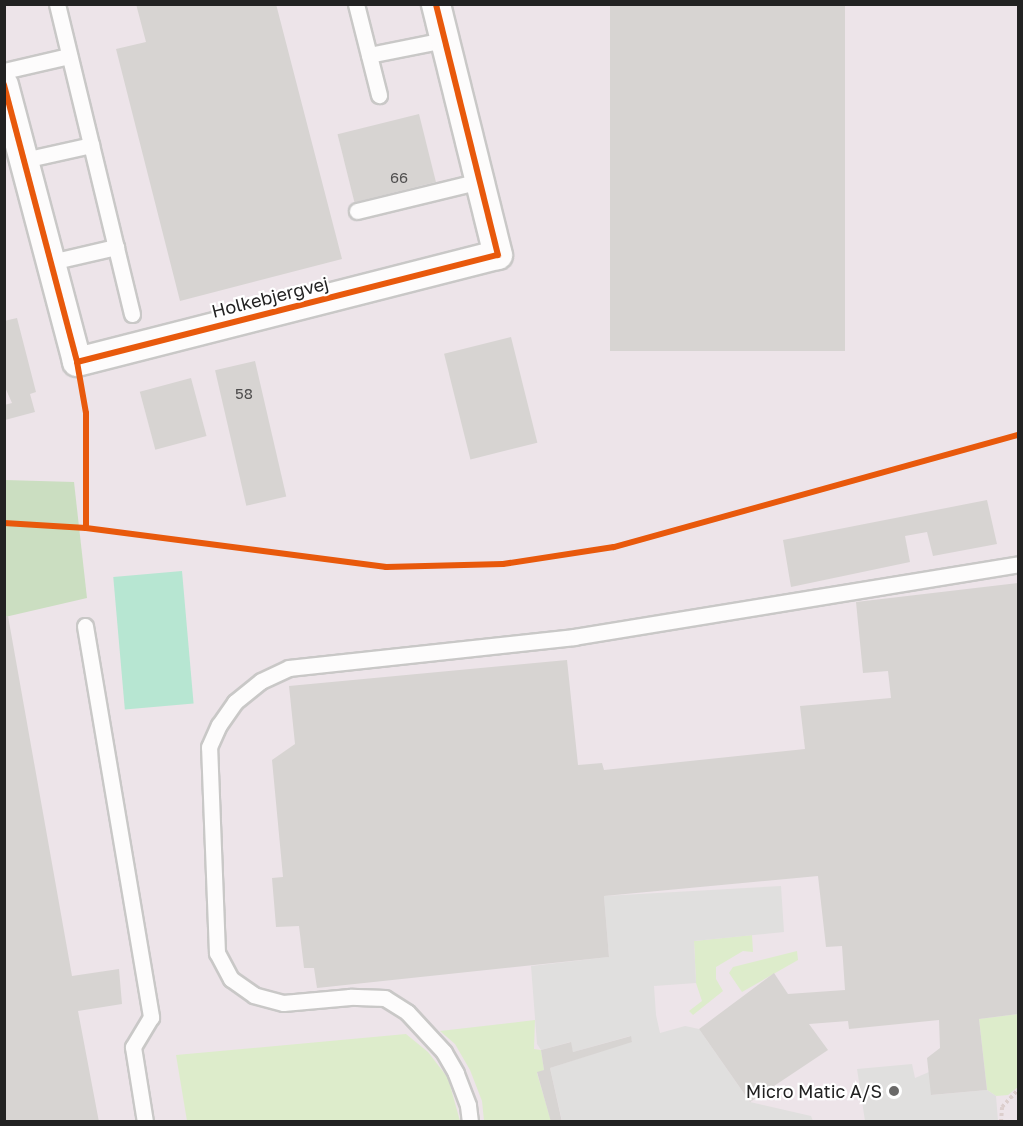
<!DOCTYPE html>
<style>
body{margin:0}
#map{position:relative;width:1023px;height:1126px;overflow:hidden;background:#f0eeeb;font-family:"Golos Text",sans-serif}
div>[style]{position:absolute}
.industrial>*{inset:0;background:#ede4e9;transform-origin:0 0}
.grass>*{inset:0;background:#ddeccb}
.forest>*{inset:0;background:#cbdec1}
.pitch>*{inset:0;background:#b7e6d2;transform-origin:0 0}
.parking>*{inset:0;background:#e0dfde}
.building>*{inset:0;background:#d7d4d2;transform-origin:0 0}
.path>*{height:4px;margin-top:-2px;transform-origin:0;background:repeating-linear-gradient(90deg,#dccecd 0 3px,transparent 0 6px)}
.roads{filter:drop-shadow(2px 0 #c9c8c7) drop-shadow(-2px 0 #c9c8c7) drop-shadow(0 2px #c9c8c7) drop-shadow(0 -2px #c9c8c7)}
.service>*{height:15px;margin:-7.5px;padding:0 7.5px;transform-origin:7.5px;border-radius:7.5px;background:#fdfcfc}
.minor>*{height:28px;margin:-14px;padding:0 14px;transform-origin:14px;border-radius:14px;background:#fdfcfc}
.cycleway>*{height:6px;margin:-3px;padding:0 3px;transform-origin:3px;border-radius:3px;background:#e8590c}
.dots>*{width:16px;height:16px;translate:-50% -50%;box-sizing:border-box;border:3px solid #fff;border-radius:50%}
span{translate:-50% -50%;white-space:nowrap;text-align:center;line-height:1.15;-webkit-text-stroke:4.5px #fff;paint-order:stroke}
.number-label{font-size:15px;color:#4f4e4e}
.number-label span{-webkit-text-stroke-width:0}
.street-label{font-size:18px;color:#222}
.poi-label{font-size:18px;color:#222}
.right{translate:-100% -50%;text-align:right}
.frame{position:absolute;inset:0;border:6px solid #222;pointer-events:none}
</style>
<div id="map">
<div class="industrial">
<div style="left:5px;top:5px;width:1013px;height:1116px"></div>
</div>
<div class="grass">
<div style="clip-path:polygon(752px 935px,753px 952px,743px 951px,716px 967px,716px 979px,723px 991px,693px 1015px,689px 1011px,702px 1001px,696px 983px,694px 941px)"></div>
<div style="clip-path:polygon(797px 951px,798px 960px,742px 992px,729px 973px,733px 967px)"></div>
<div style="clip-path:polygon(1018px 1014px,1018px 1087px,1008px 1095px,996px 1096px,987px 1090px,979px 1019px)"></div>
<div style="clip-path:polygon(535px 1020px,534px 1049px,541px 1050px,544px 1070px,537px 1073px,551px 1121px,484px 1121px,482px 1101px,470px 1070px,455px 1044px,440px 1031px)"></div>
<div style="clip-path:polygon(406px 1034px,428px 1052px,448px 1078px,460px 1121px,187px 1121px,176px 1055px)"></div>
</div>
<div class="forest">
<div style="clip-path:polygon(5px 480px,74px 482px,87px 598px,5px 617px)"></div>
</div>
<div class="pitch">
<div style="left:182px;top:571px;width:133px;height:69px;rotate:85deg"></div>
</div>
<div class="parking">
<div style="clip-path:polygon(781px 886px,784px 932px,694px 941px,696px 983px,654px 986px,656px 1015px,660px 1033px,685px 1026px,699px 1029px,750px 1102px,811px 1116px,813px 1121px,562px 1121px,550px 1068px,632px 1041px,630px 1036px,573px 1052px,570px 1042px,541px 1050px,537px 1044px,531px 966px,609px 957px,604px 896px)"></div>
<div style="clip-path:polygon(912px 1064px,915px 1078px,929px 1072px,932px 1095px,987px 1090px,996px 1096px,998px 1121px,865px 1121px,857px 1069px)"></div>
</div>
<div class="building">
<div style="clip-path:polygon(136px 4px,276px 4px,342px 259px,180px 301px,116px 49px,146px 42px)"></div>
<div style="left:610px;top:4px;width:235px;height:347px"></div>
<div style="left:419px;top:114px;width:70px;height:84px;rotate:76deg"></div>
<div style="clip-path:polygon(17px 318px,36px 392px,30px 394px,35px 412px,5px 420px,4px 405px,12px 403px,4px 385px,4px 321px)"></div>
<div style="left:511px;top:337px;width:109px;height:69px;rotate:76deg"></div>
<div style="left:255px;top:361px;width:139px;height:41px;rotate:77deg"></div>
<div style="left:191px;top:378px;width:60px;height:53px;rotate:75deg"></div>
<div style="clip-path:polygon(987px 500px,997px 544px,933px 556px,927px 532px,905px 536px,910px 562px,791px 587px,783px 540px)"></div>
<div style="clip-path:polygon(1018px 583px,1018px 1014px,979px 1019px,987px 1090px,931px 1095px,927px 1058px,940px 1048px,939px 1020px,849px 1029px,848px 1021px,809px 1024px,828px 1050px,750px 1102px,699px 1029px,774px 973px,788px 994px,845px 990px,842px 946px,826px 947px,818px 876px,604px 896px,609px 957px,317px 988px,314px 968px,304px 968px,299px 926px,276px 927px,272px 878px,283px 877px,272px 760px,295px 744px,289px 686px,567px 660px,578px 765px,602px 763px,604px 770px,805px 749px,800px 706px,891px 698px,888px 671px,863px 673px,856px 602px)"></div>
<div style="clip-path:polygon(8px 616px,72px 976px,119px 969px,122px 1004px,78px 1011px,99px 1122px,4px 1122px,4px 617px)"></div>
<div style="clip-path:polygon(631px 1036px,632px 1042px,550px 1068px,562px 1122px,551px 1122px,537px 1072px,544px 1070px,541px 1050px,571px 1042px,573px 1052px)"></div>
</div>
<div class="path">
<div style="left:1001px;top:1122px;width:15px;rotate:-86deg"></div>
<div style="left:1002px;top:1107px;width:23px;rotate:-47deg"></div>
</div>
<div class="roads">
<div class="service">
<div style="left:57px;top:4px;width:319px;rotate:76.4deg"></div>
<div style="left:356px;top:4px;width:94px;rotate:75.8deg"></div>
<div style="left:369px;top:55px;width:76px;rotate:-11.3deg"></div>
<div style="left:4px;top:71px;width:67px;rotate:-13deg"></div>
<div style="left:24px;top:160px;width:69px;rotate:-12.6deg"></div>
<div style="left:357px;top:211px;width:127px;rotate:-13.7deg"></div>
<div style="left:51px;top:262px;width:67px;rotate:-13deg"></div>
<div style="left:85px;top:626px;width:397px;rotate:80.4deg"></div>
<div style="left:151px;top:1017px;width:35px;rotate:121deg"></div>
<div style="left:133px;top:1047px;width:76px;rotate:80.9deg"></div>
<div style="left:470px;top:1122px;width:17px;rotate:-97deg"></div>
<div style="left:468px;top:1105px;width:34px;rotate:-111deg"></div>
<div style="left:456px;top:1073px;width:24px;rotate:-120deg"></div>
<div style="left:444px;top:1052px;width:54px;rotate:-132.8deg"></div>
<div style="left:407px;top:1012px;width:26px;rotate:-148deg"></div>
<div style="left:385px;top:998px;width:35px;rotate:-178deg"></div>
<div style="left:350px;top:997px;width:67px;rotate:174.9deg"></div>
<div style="left:283px;top:1003px;width:30px;rotate:-165deg"></div>
<div style="left:254px;top:995px;width:28px;rotate:-145deg"></div>
<div style="left:231px;top:979px;width:30px;rotate:-118deg"></div>
<div style="left:217px;top:953px;width:206px;rotate:-92.2deg"></div>
<div style="left:209px;top:747px;width:24px;rotate:-66deg"></div>
<div style="left:219px;top:725px;width:28px;rotate:-55deg"></div>
<div style="left:235px;top:702px;width:33px;rotate:-39deg"></div>
<div style="left:261px;top:681px;width:31px;rotate:-25deg"></div>
<div style="left:289px;top:668px;width:287px;rotate:-6.2deg"></div>
<div style="left:574px;top:637px;width:450px;rotate:-9.3deg"></div>
</div>
<div class="minor">
<div style="left:4px;top:85px;width:286px;rotate:75.2deg"></div>
<div style="left:77px;top:362px;width:434px;rotate:-14.3deg"></div>
<div style="left:498px;top:255px;width:259px;rotate:-103.9deg"></div>
</div>
</div>
<div class="cycleway">
<div style="left:4px;top:85px;width:286px;rotate:75.2deg"></div>
<div style="left:77px;top:362px;width:434px;rotate:-14.3deg"></div>
<div style="left:498px;top:255px;width:259px;rotate:-103.9deg"></div>
<div style="left:77px;top:362px;width:52px;rotate:80deg"></div>
<div style="left:86px;top:413px;width:115px;rotate:90deg"></div>
<div style="left:4px;top:523px;width:82px;rotate:3.5deg"></div>
<div style="left:86px;top:528px;width:303px;rotate:7.4deg"></div>
<div style="left:386px;top:567px;width:117px;rotate:-1.5deg"></div>
<div style="left:503px;top:564px;width:112px;rotate:-8.7deg"></div>
<div style="left:614px;top:547px;width:419px;rotate:-15.5deg"></div>
</div>
<div class="dots">
<div style="left:894px;top:1091px;background:#6a6968"></div>
</div>
<div class="number-label">
<span style="left:399px;top:178px">66</span>
<span style="left:244px;top:394px">58</span>
</div>
<div class="street-label">
<span style="left:270px;top:297px;rotate:-14deg">Holkebjergvej</span>
</div>
<div class="poi-label">
<span class="right" style="left:882px;top:1091px">Micro Matic A/S</span>
</div>
<div class="frame"></div>
</div>
